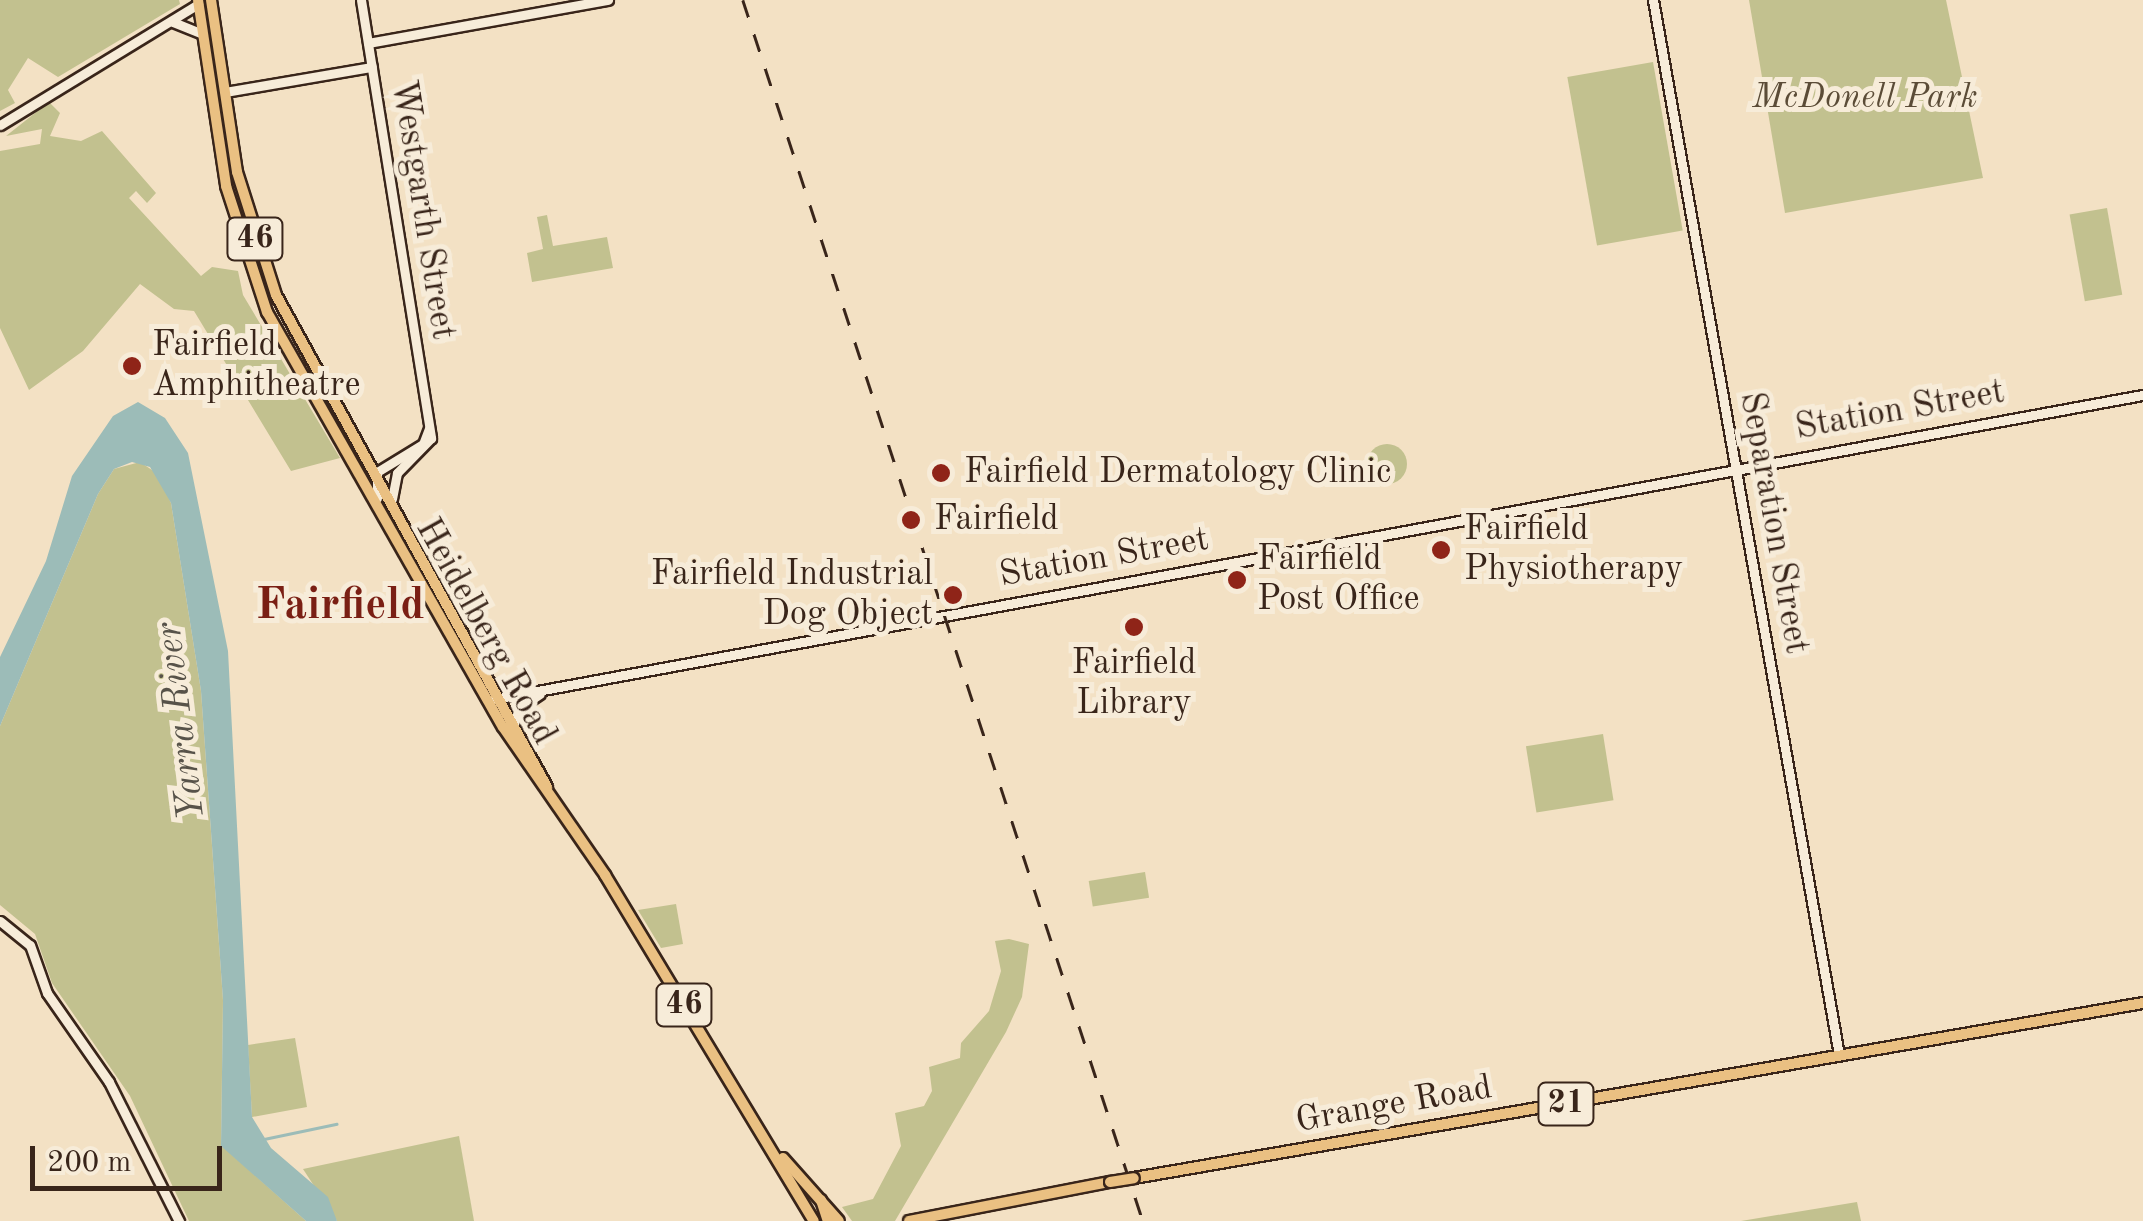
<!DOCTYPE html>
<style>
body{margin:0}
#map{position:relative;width:2143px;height:1221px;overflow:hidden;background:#f3e1c4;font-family:"Old Standard TT",serif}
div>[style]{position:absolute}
.green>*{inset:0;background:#c2c18f;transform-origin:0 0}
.round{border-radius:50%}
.water>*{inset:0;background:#9cbcb8}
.stream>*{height:2.5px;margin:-1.25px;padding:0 1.25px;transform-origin:1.25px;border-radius:1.25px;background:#9cbcb8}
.roads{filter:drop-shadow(2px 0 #39251a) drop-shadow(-2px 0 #39251a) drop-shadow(0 2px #39251a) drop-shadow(0 -2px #39251a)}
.secondary>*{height:9px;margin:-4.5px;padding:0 4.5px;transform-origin:4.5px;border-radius:4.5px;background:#f7ecd9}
.primary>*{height:10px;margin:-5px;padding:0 5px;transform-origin:5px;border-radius:5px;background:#eac082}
.rail>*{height:2.5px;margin-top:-1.25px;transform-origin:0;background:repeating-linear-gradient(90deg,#39251a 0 18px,transparent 0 36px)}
.bridges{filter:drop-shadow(2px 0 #39251a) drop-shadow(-2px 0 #39251a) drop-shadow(0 2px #39251a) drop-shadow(0 -2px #39251a)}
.primary-bridge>*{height:10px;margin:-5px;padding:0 5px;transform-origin:5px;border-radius:5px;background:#eac082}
.dots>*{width:28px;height:28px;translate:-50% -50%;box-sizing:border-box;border:5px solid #f7ecd9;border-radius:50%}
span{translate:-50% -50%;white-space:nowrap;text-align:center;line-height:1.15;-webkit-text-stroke:10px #f7ecd9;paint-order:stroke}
.shield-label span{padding:2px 8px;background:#f7ecd9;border:2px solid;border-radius:8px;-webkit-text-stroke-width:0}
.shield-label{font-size:32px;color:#39251a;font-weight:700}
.park-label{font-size:35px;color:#5b4c37;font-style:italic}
.street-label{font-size:35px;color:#39251a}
.poi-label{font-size:35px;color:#39251a}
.left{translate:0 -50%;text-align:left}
.right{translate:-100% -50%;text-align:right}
.water-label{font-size:38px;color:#575249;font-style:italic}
.district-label{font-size:45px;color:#7a1f14;font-weight:700}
.scale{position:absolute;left:30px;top:1146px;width:192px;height:45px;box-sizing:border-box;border:5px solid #39251a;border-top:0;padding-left:12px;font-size:30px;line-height:35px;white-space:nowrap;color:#39251a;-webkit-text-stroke:8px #f7ecd9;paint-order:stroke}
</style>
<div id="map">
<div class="green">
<div style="clip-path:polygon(0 0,179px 0,180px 4px,58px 77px,28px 58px,8px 90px,15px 103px,0 111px)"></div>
<div style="clip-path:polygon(1749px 0,1946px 0,1983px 178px,1785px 213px)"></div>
<div style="left:1653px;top:62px;width:171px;height:87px;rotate:80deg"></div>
<div style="clip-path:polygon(49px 102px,60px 113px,50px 136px,81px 141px,102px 131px,156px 193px,147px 203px,136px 191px,129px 198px,201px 276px,212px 267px,238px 271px,243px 295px,340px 458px,291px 471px,194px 311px,174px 309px,140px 284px,83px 351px,29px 390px,0 328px,0 151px,40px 144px,42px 129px,6px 136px)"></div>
<div style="left:2107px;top:208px;width:88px;height:38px;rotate:80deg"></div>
<div style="clip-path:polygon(547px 215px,553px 246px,607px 237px,613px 268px,532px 282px,527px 253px,543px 249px,537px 217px)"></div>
<div class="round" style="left:1367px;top:444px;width:40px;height:40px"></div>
<div style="clip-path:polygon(140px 462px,158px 474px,171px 503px,201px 691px,223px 1000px,221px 1145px,306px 1221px,189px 1221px,130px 1096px,52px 983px,35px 934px,0 905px,0 726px,98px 494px,114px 469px)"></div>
<div style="left:1603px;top:734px;width:67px;height:78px;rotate:81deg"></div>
<div style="left:1145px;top:872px;width:26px;height:57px;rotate:81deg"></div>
<div style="clip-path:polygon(676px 904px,683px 944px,661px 948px,638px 910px)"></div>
<div style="clip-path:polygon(1009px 939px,1029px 944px,1022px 997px,1006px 1032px,895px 1221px,852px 1221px,842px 1207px,873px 1199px,901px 1146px,895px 1113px,924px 1106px,932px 1091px,929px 1067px,960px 1058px,961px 1043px,989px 1011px,1001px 971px,995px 941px)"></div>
<div style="clip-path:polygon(295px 1038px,307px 1107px,252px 1117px,248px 1045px)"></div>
<div style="clip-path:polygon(459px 1136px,474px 1221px,337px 1221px,303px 1169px)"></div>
<div style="clip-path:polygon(1857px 1202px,1861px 1221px,1741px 1221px)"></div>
</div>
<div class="water">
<div style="clip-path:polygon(138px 402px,165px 418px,188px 453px,228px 651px,252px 1117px,271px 1148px,328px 1197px,337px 1221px,306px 1221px,221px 1146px,223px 1000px,201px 691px,171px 503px,150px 467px,132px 462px,114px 469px,98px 494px,0 726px,0 657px,46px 561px,72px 476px,113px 416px)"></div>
</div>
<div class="stream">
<div style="left:264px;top:1139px;width:74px;rotate:-11.8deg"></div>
</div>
<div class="roads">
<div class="secondary">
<div style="left:361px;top:0;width:444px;rotate:80.9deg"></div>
<div style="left:431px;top:438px;width:49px;rotate:134.2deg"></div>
<div style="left:397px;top:473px;width:26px;rotate:101deg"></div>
<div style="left:1653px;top:0;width:1071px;rotate:80deg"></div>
<div style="left:173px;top:22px;width:31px;rotate:22deg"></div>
<div style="left:368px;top:43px;width:244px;rotate:-10.2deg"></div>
<div style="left:225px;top:92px;width:149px;rotate:-9.7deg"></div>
<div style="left:0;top:125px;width:232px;rotate:-31.4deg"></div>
<div style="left:377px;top:498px;width:26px;rotate:-90deg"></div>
<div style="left:377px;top:472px;width:54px;rotate:-31.3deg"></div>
<div style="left:423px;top:444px;width:17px;rotate:-69deg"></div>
<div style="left:494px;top:699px;width:1677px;rotate:-10.45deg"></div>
<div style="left:514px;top:724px;width:17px;rotate:-73deg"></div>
<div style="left:519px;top:708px;width:25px;rotate:-34deg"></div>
<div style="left:0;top:921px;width:38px;rotate:39deg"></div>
<div style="left:30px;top:945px;width:51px;rotate:70.5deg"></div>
<div style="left:47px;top:993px;width:108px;rotate:55.1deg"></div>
<div style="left:109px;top:1082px;width:156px;rotate:63.3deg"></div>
</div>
<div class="primary">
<div style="left:198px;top:0;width:188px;rotate:81.4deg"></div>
<div style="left:226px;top:186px;width:133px;rotate:72deg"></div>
<div style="left:267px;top:312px;width:477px;rotate:60.4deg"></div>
<div style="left:503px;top:727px;width:180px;rotate:55.4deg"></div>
<div style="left:605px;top:875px;width:404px;rotate:58.9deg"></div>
<div style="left:211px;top:0;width:174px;rotate:81.4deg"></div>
<div style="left:237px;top:172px;width:129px;rotate:72.4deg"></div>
<div style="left:276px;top:295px;width:562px;rotate:61.15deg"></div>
<div style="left:783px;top:1158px;width:84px;rotate:48.4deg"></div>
<div style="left:1134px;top:1178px;width:1024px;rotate:-9.84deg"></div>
<div style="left:821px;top:1200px;width:22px;rotate:72deg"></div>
<div style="left:909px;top:1221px;width:205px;rotate:-11deg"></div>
</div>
</div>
<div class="rail">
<div style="left:743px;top:0;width:1285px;rotate:71.86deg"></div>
</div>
<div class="bridges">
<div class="primary-bridge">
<div style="left:1110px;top:1182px;width:24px;rotate:-9deg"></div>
</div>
</div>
<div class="dots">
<div style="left:132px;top:366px;background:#8f2418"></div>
<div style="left:941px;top:473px;background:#8f2418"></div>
<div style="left:911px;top:520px;background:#8f2418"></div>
<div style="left:1441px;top:550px;background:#8f2418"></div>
<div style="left:1237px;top:580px;background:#8f2418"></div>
<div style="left:953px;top:595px;background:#8f2418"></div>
<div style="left:1134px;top:627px;background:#8f2418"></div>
</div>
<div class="shield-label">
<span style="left:255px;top:239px">46</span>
<span style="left:684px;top:1005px">46</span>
<span style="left:1566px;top:1104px">21</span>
</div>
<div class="park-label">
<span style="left:1865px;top:98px">McDonell Park</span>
</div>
<div class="street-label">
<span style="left:422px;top:210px;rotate:81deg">Westgarth Street</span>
<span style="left:1900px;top:411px;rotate:-10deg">Station Street</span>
<span style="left:1773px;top:523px;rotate:80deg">Separation Street</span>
<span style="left:1104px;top:558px;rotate:-10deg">Station Street</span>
<span style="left:485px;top:632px;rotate:61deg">Heidelberg Road</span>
<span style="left:1394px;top:1105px;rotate:-10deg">Grange Road</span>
</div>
<div class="poi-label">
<span class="left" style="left:152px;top:366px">Fairfield<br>Amphitheatre</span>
<span class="left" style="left:964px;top:473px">Fairfield Dermatology Clinic</span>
<span class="left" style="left:934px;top:520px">Fairfield</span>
<span class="left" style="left:1464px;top:550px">Fairfield<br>Physiotherapy</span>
<span class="left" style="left:1257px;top:580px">Fairfield<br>Post Office</span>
<span class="right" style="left:933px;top:595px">Fairfield Industrial<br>Dog Object</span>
<span style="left:1134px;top:684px">Fairfield<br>Library</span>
</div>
<div class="water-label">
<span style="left:182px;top:721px;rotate:-97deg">Yarra River</span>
</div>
<div class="district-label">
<span style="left:340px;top:607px">Fairfield</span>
</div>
<div class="scale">200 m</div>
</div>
